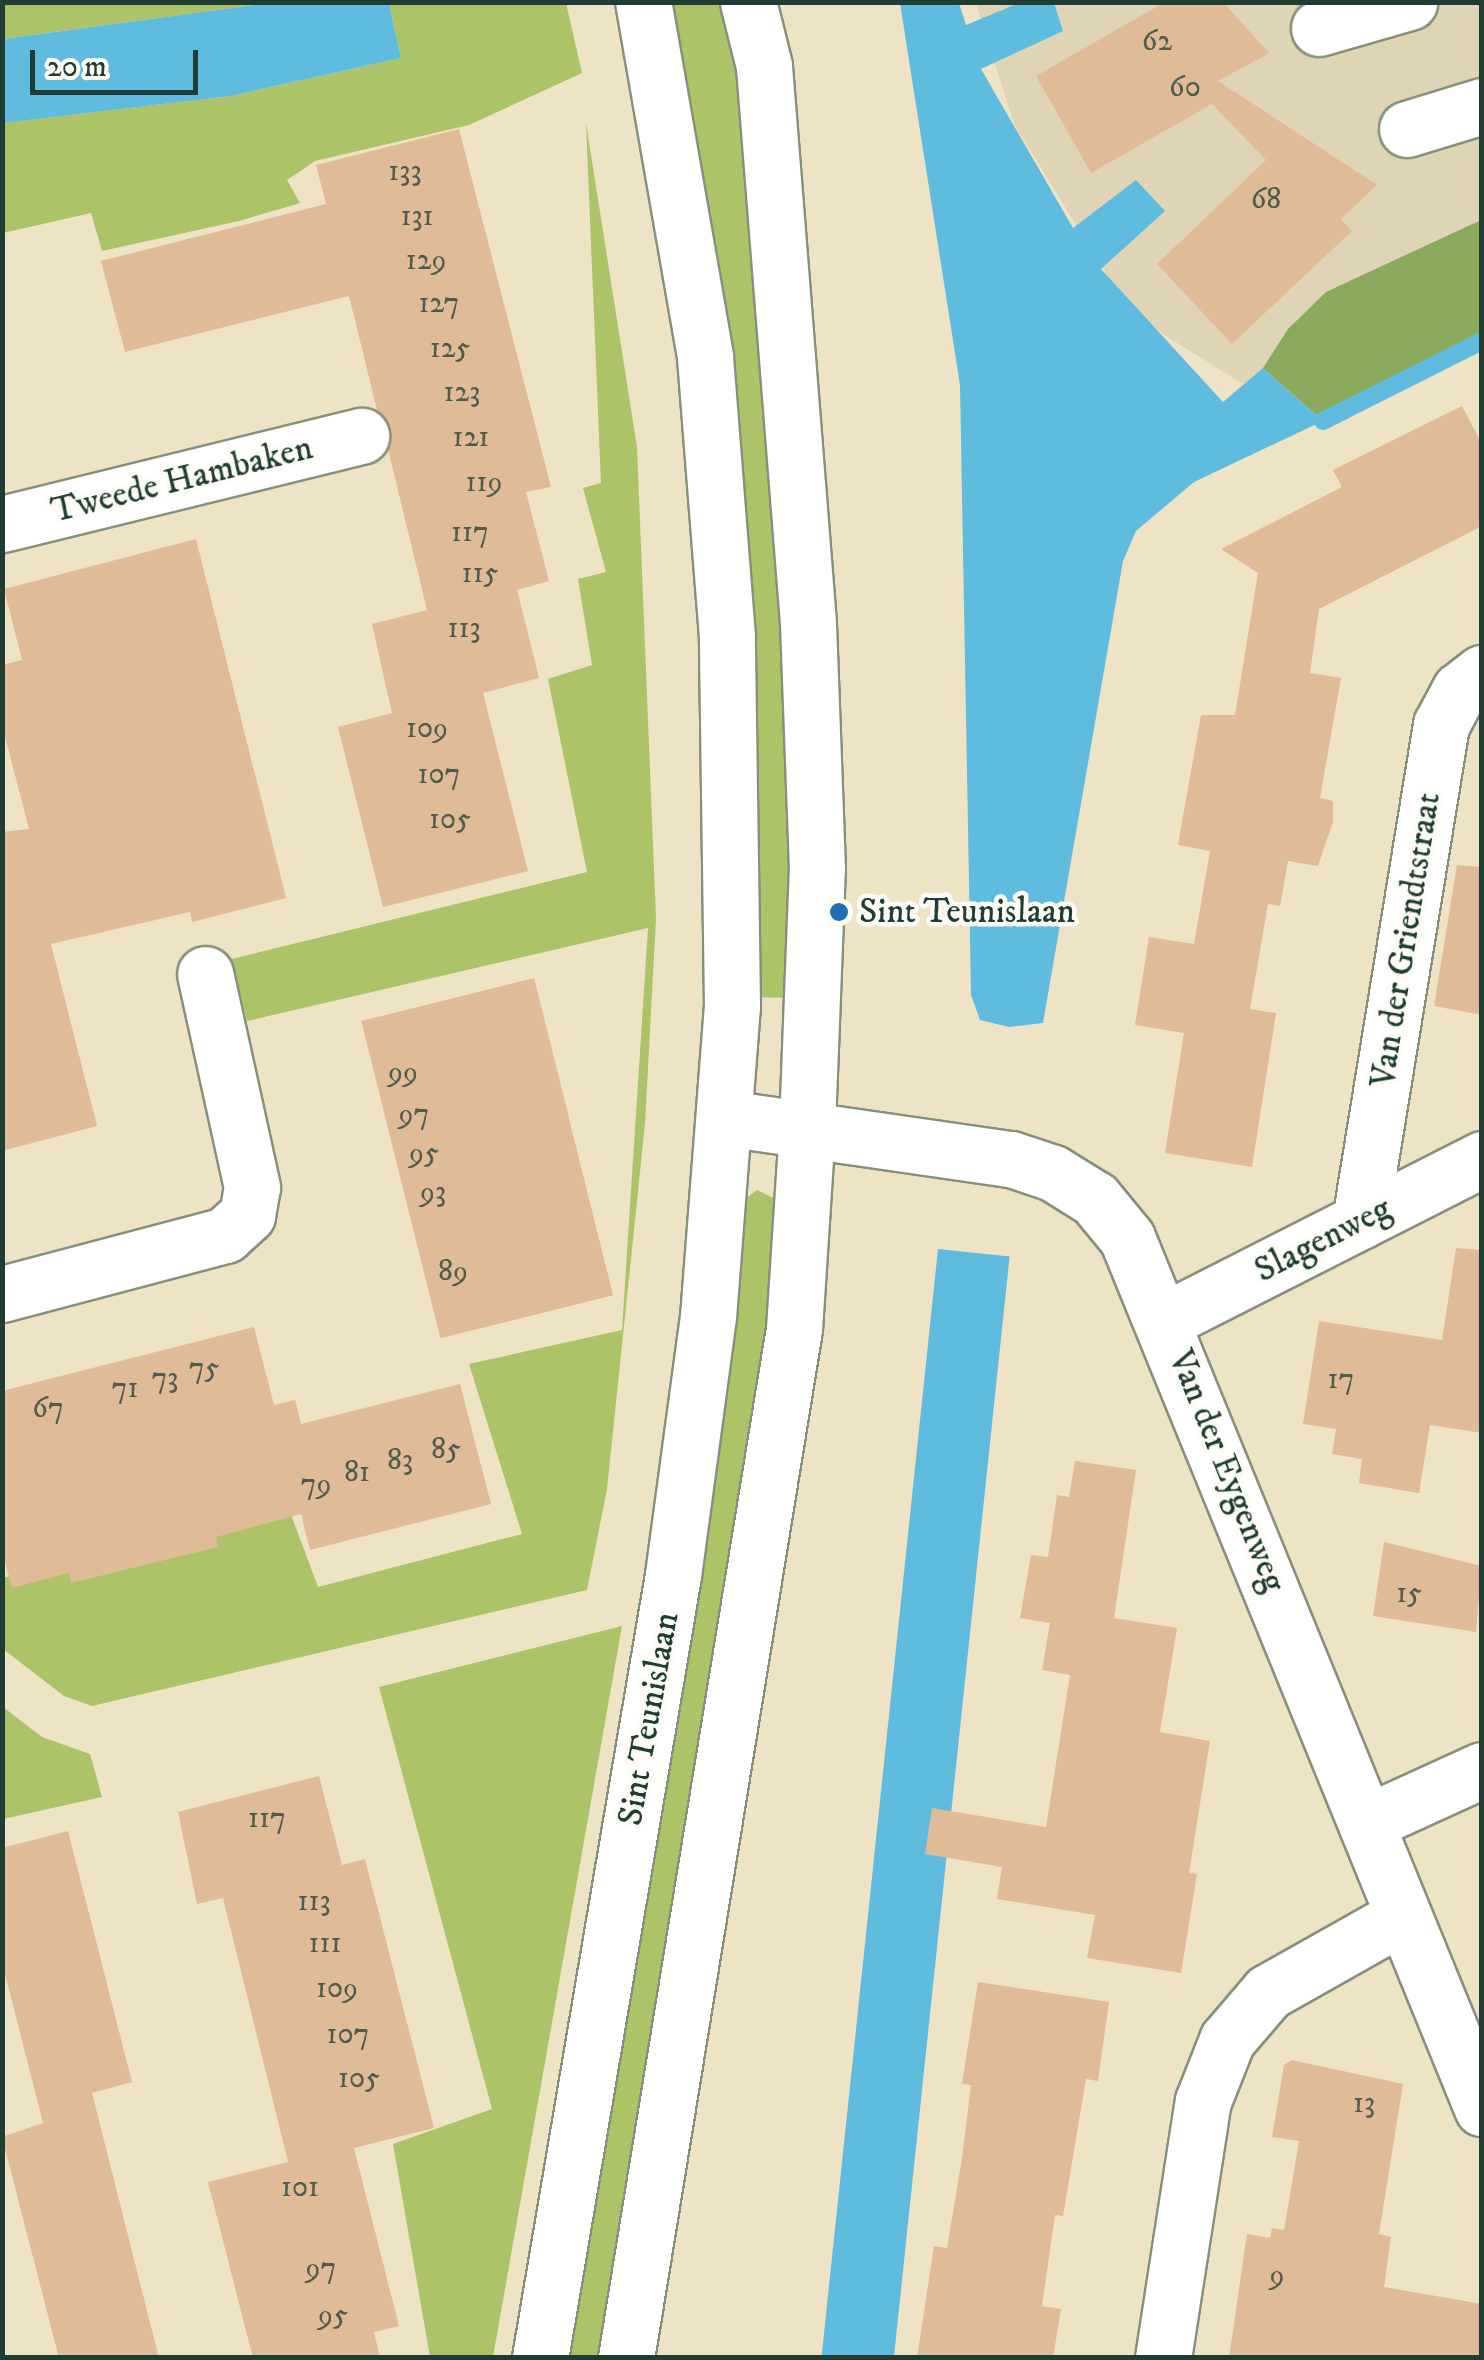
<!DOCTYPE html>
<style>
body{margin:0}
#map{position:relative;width:1484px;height:2360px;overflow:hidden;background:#eee3c4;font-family:"IM FELL DW Pica",serif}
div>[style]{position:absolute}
.built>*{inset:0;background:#dfd4b5}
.green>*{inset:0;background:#adc368}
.forest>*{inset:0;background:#8aa95c}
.water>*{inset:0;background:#60bcde;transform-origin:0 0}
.stream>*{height:18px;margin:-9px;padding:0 9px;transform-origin:9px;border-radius:9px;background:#60bcde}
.building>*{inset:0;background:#e0bb97;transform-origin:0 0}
.roads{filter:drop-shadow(2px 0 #86907c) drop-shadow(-2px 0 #86907c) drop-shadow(0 2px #86907c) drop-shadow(0 -2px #86907c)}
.minor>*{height:55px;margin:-27.5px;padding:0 27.5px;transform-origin:27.5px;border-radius:27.5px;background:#fff}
.dots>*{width:28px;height:28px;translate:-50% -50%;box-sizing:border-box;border:5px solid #fdfcf7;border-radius:50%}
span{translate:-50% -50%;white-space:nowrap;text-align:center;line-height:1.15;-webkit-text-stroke:9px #fdfcf7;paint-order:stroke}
.number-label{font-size:30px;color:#4f5c4d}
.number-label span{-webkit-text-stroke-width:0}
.street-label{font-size:35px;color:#1f3d34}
.poi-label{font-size:35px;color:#1f3d34}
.left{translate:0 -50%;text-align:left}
.frame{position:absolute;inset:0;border:5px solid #1f3d34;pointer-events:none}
.scale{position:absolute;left:30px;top:50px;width:168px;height:45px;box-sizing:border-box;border:5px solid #1f3d34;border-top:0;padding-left:12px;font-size:30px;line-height:35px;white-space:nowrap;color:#1f3d34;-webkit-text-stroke:8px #fdfcf7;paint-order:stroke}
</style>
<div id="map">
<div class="built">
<div style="clip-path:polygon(976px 3px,1481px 3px,1481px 217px,1270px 401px,1131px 314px,1014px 124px)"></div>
</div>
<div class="green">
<div style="clip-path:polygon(2px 3px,269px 3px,3px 39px)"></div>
<div style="clip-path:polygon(389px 3px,566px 3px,582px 73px,469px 125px,315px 161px,287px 180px,300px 203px,239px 221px,102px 251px,91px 213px,3px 233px,2px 123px,231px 96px,401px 58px)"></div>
<div style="clip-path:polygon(661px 3px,728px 3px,775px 349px,795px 998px,751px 997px)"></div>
<div style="clip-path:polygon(586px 123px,637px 447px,656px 919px,645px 1124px,607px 1489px,587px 1590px,92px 1706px,64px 1696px,3px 1649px,2px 1578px,290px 1512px,318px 1587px,522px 1534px,469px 1364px,622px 1330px,648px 928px,247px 1021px,232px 959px,587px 872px,548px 679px,592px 665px,578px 579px,606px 572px,583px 488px,601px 483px)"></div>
<div style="clip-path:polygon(757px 1190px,782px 1202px,784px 1217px,605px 2357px,558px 2358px,741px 1202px)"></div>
<div style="clip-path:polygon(622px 1626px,493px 2357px,430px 2357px,393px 2144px,492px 2109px,379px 1687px)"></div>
<div style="clip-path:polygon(3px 1707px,42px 1737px,90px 1754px,102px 1797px,3px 1819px)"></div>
</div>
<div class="forest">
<div style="clip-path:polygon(1481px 220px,1481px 341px,1323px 421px,1263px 368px,1288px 329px,1326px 292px)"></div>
</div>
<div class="water">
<div style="clip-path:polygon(389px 3px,401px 58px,231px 96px,3px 123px,3px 39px,269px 3px)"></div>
<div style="clip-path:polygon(900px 3px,959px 3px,966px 25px,1019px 3px,1054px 3px,1063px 31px,981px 69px,1073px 228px,1136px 180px,1165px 211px,1101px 269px,1223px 402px,1263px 368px,1323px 421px,1194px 482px,1136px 531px,1123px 561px,1043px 1023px,1009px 1027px,980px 1020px,971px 995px,960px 385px)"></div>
<div style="left:938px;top:1249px;width:72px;height:1125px;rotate:6deg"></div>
</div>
<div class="stream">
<div style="left:1323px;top:421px;width:178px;rotate:-26.7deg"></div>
</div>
<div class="building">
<div style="clip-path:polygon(1165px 2px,1223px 2px,1269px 53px,1218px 81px,1377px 185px,1341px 219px,1352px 231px,1232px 344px,1157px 264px,1266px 160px,1212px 104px,1091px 173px,1036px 76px)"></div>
<div style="clip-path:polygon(459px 129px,551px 487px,526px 492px,549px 581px,517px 590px,539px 678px,483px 693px,528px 871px,383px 907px,338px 727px,392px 713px,372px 624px,427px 610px,388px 449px,391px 428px,377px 410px,349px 296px,125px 352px,101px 261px,326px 204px,316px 165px)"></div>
<div style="clip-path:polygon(1462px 406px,1482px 444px,1482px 526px,1319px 609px,1310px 673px,1341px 678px,1320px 798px,1333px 801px,1333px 822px,1318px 866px,1288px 861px,1280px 906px,1268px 904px,1250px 1009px,1276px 1013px,1252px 1167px,1165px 1153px,1184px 1033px,1135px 1025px,1149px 937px,1194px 944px,1210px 851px,1178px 845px,1201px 715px,1235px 715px,1258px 573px,1221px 549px,1342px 487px,1333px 470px)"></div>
<div style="clip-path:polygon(196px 539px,286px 898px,192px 922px,190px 912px,51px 944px,97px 1126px,2px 1151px,2px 832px,29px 829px,2px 725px,2px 665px,22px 660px,4px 589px)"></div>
<div style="clip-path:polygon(1457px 865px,1482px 867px,1482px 1015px,1434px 1006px)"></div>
<div style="left:534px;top:978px;width:327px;height:178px;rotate:76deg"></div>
<div style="clip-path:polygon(1456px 1248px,1482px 1250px,1482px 1433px,1430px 1425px,1419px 1493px,1359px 1483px,1362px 1459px,1332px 1454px,1336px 1429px,1303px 1424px,1319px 1321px,1442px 1340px)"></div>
<div style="clip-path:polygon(254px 1327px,274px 1405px,295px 1400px,301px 1424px,460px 1384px,491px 1504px,310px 1550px,301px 1514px,216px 1537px,218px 1547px,71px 1583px,69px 1573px,12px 1588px,2px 1551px,2px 1391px)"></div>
<div style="clip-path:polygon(1075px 1461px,1136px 1470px,1114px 1618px,1177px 1628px,1160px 1732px,1210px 1741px,1189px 1873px,1197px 1874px,1181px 1973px,1087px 1958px,1095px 1915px,997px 1899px,1002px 1867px,925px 1854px,932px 1808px,1046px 1827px,1070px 1675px,1042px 1670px,1050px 1623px,1020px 1618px,1031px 1555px,1048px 1557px,1057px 1495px,1069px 1497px)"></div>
<div style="clip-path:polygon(1384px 1542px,1482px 1566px,1476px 1632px,1373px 1616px)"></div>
<div style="clip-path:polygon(319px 1776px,342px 1865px,365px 1859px,434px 2128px,354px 2148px,399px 2326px,374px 2332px,380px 2358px,253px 2358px,208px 2182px,288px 2162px,223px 1898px,197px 1904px,178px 1812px)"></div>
<div style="clip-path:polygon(68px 1831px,132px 2082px,92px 2093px,159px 2358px,59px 2358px,2px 2137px,43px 2123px,2px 1962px,2px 1848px)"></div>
<div style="clip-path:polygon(978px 1982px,1109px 2002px,1098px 2081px,1086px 2079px,1063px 2216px,1055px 2215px,1042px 2306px,1061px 2309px,1053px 2358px,917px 2358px,934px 2246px,947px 2248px,962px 2158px,971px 2085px,962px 2084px)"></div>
<div style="clip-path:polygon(1292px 2060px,1403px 2084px,1379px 2234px,1391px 2237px,1384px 2287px,1482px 2304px,1482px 2358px,1229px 2358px,1247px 2234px,1270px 2238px,1272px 2228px,1284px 2230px,1299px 2141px,1272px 2137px,1284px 2065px)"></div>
</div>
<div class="roads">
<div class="minor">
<div style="left:1319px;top:28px;width:94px;rotate:-16.1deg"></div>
<div style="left:1407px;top:129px;width:78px;rotate:-17deg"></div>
<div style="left:2px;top:524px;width:370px;rotate:-13.8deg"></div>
<div style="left:725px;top:1118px;width:289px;rotate:8.2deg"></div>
<div style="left:1011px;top:1159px;width:44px;rotate:18.4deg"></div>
<div style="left:1053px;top:1173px;width:49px;rotate:31.8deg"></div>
<div style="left:1095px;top:1199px;width:50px;rotate:50.6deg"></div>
<div style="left:1127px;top:1238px;width:940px;rotate:67.8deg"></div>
<div style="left:1360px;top:1221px;width:503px;rotate:-80.73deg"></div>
<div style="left:1441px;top:725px;width:40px;rotate:-62deg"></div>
<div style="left:1460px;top:690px;width:28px;rotate:-38deg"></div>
<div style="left:2px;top:1294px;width:231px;rotate:-14.8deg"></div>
<div style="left:225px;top:1235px;width:30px;rotate:-42deg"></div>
<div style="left:247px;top:1215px;width:28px;rotate:-80deg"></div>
<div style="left:252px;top:1187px;width:218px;rotate:-102.4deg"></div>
<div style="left:1165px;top:1320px;width:356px;rotate:-26.9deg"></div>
<div style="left:1370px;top:1821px;width:123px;rotate:-24.5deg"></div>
<div style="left:540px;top:2358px;width:794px;rotate:-80.36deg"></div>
<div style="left:673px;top:1575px;width:260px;rotate:-82.3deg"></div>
<div style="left:708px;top:1317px;width:312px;rotate:-85.6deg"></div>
<div style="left:732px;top:1006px;width:369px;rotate:-90.8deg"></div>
<div style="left:727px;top:637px;width:282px;rotate:-94.5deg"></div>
<div style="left:705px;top:356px;width:359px;rotate:-99.9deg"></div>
<div style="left:626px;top:2358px;width:1043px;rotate:-80.73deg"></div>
<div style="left:794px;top:1329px;width:203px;rotate:-86.3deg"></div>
<div style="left:807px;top:1126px;width:257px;rotate:-87.8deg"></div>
<div style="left:817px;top:869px;width:246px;rotate:-92.1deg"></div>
<div style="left:808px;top:623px;width:559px;rotate:-94.52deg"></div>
<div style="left:764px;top:66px;width:66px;rotate:-104deg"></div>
<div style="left:1163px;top:2358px;width:260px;rotate:-81.2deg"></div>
<div style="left:1203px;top:2101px;width:66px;rotate:-68.5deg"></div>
<div style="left:1227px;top:2040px;width:63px;rotate:-49.5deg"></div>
<div style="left:1268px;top:1992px;width:155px;rotate:-29.4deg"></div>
</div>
</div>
<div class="dots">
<div style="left:839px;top:912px;background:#1f6fb2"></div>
</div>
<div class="number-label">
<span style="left:1157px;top:42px">62</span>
<span style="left:1185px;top:88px">60</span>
<span style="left:405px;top:172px">133</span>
<span style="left:1266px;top:200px">68</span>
<span style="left:417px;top:217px">131</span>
<span style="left:426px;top:261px">129</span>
<span style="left:439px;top:304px">127</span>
<span style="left:450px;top:349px">125</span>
<span style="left:462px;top:393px">123</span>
<span style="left:471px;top:438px">121</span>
<span style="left:484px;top:483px">119</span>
<span style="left:470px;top:533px">117</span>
<span style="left:480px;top:574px">115</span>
<span style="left:464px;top:629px">113</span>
<span style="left:427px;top:729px">109</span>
<span style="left:439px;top:775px">107</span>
<span style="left:450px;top:820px">105</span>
<span style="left:403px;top:1073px">99</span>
<span style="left:414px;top:1115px">97</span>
<span style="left:424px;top:1154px">95</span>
<span style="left:433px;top:1193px">93</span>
<span style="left:453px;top:1272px">89</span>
<span style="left:204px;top:1369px">75</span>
<span style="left:165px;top:1379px">73</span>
<span style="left:1341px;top:1380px">17</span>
<span style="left:125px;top:1389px">71</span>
<span style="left:48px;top:1409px">67</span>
<span style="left:446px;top:1450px">85</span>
<span style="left:400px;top:1461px">83</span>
<span style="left:357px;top:1473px">81</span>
<span style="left:316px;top:1485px">79</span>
<span style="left:1409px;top:1594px">15</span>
<span style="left:267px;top:1819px">117</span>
<span style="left:314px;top:1902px">113</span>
<span style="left:325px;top:1944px">111</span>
<span style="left:337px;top:1989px">109</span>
<span style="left:348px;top:2035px">107</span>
<span style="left:359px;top:2079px">105</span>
<span style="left:1364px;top:2104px">13</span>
<span style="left:300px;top:2188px">101</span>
<span style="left:321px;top:2269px">97</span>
<span style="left:1277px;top:2276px">9</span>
<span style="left:333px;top:2316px">95</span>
</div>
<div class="street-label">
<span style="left:182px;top:480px;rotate:-14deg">Tweede Hambaken</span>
<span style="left:1406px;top:940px;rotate:-81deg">Van der Griendtstraat</span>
<span style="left:1323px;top:1240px;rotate:-27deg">Slagenweg</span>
<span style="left:1227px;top:1471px;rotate:68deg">Van der Eygenweg</span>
<span style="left:649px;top:1719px;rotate:-80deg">Sint Teunislaan</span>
</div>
<div class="poi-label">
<span class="left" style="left:859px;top:912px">Sint Teunislaan</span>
</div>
<div class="frame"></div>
<div class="scale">20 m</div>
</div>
